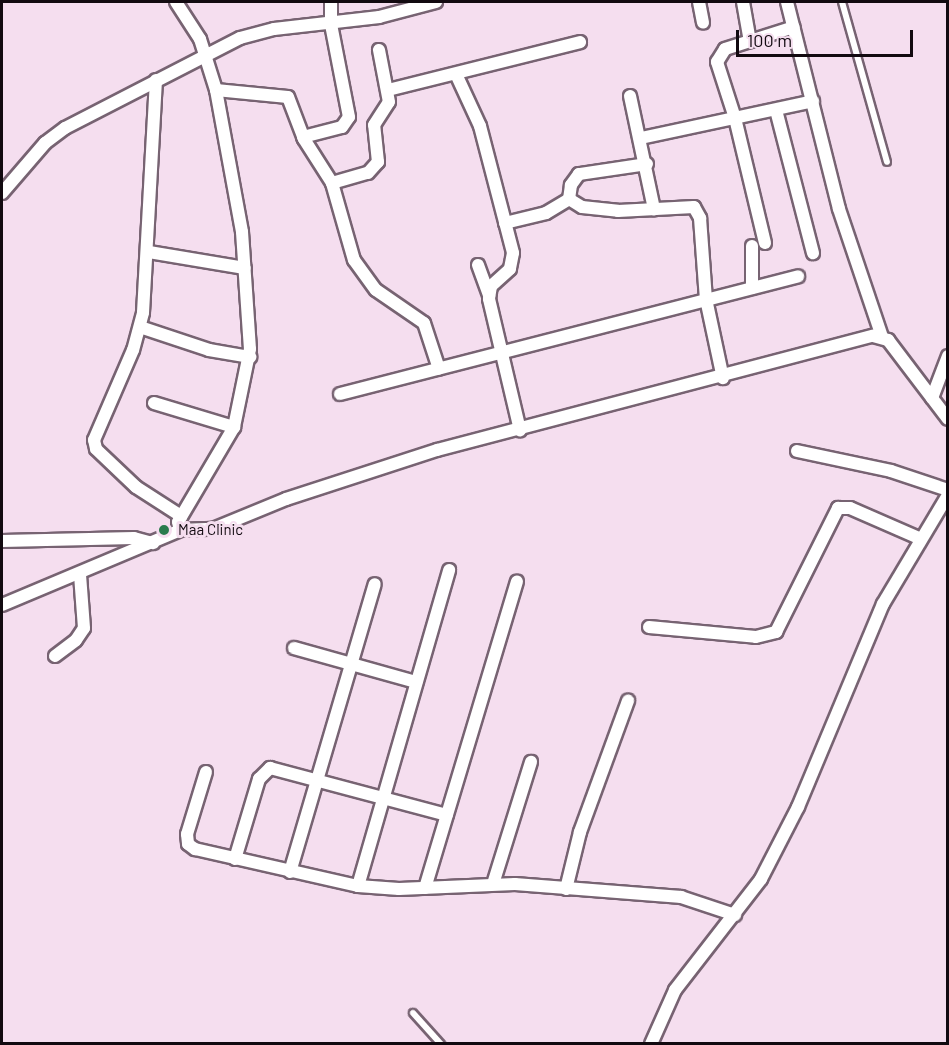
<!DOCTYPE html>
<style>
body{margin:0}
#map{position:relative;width:949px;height:1045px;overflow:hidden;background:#f5deef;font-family:Barlow,sans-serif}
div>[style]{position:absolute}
.roads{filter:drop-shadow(2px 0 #776372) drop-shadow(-2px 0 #776372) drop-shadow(0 2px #776372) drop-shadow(0 -2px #776372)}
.service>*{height:6px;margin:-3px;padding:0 3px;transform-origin:3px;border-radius:3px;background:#fff}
.minor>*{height:12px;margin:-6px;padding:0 6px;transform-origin:6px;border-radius:6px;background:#fff}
.dots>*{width:16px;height:16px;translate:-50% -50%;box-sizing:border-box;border:3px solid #f5deef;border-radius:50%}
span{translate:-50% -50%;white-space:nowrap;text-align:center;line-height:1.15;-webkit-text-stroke:6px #f5deef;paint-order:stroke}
.poi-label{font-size:15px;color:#120a10}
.left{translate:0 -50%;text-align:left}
.frame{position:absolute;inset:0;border:3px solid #120a10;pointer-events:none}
.scale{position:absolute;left:736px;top:30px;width:177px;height:27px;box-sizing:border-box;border:3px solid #120a10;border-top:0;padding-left:8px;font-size:18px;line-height:21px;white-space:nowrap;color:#120a10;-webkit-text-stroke:4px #f5deef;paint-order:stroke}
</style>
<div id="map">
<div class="roads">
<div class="service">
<div style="left:842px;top:2px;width:166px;rotate:74.3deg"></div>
<div style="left:413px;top:1013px;width:42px;rotate:47.9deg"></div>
</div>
<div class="minor">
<div style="left:176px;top:2px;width:44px;rotate:57deg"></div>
<div style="left:200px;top:39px;width:53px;rotate:72.6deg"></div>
<div style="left:216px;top:90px;width:144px;rotate:79.6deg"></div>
<div style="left:242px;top:232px;width:117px;rotate:86.1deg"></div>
<div style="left:250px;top:349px;width:80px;rotate:101.6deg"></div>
<div style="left:234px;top:427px;width:110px;rotate:120.5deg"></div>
<div style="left:178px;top:522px;width:8px;rotate:76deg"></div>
<div style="left:180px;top:530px;width:33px;rotate:-2deg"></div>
<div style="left:213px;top:529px;width:79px;rotate:-22.3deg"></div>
<div style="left:286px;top:499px;width:159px;rotate:-18deg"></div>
<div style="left:437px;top:450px;width:451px;rotate:-14.7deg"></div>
<div style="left:873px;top:336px;width:16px;rotate:15deg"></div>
<div style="left:888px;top:340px;width:99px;rotate:52.8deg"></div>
<div style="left:699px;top:2px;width:21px;rotate:79deg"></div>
<div style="left:743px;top:2px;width:40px;rotate:80deg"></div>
<div style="left:787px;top:2px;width:213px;rotate:75.9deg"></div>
<div style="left:839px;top:209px;width:135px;rotate:71.4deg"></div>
<div style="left:456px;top:74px;width:57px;rotate:65.2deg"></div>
<div style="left:480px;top:126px;width:131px;rotate:75.4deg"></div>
<div style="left:513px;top:253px;width:16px;rotate:101deg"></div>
<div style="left:510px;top:269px;width:25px;rotate:138deg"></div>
<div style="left:491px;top:286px;width:13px;rotate:99deg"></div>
<div style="left:489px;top:299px;width:135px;rotate:76.7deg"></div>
<div style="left:156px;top:80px;width:233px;rotate:93.2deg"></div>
<div style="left:143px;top:313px;width:38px;rotate:105deg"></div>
<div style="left:133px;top:350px;width:98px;rotate:113.4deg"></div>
<div style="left:94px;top:440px;width:9px;rotate:77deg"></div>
<div style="left:96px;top:449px;width:55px;rotate:43.5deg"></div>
<div style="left:136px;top:487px;width:54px;rotate:32.8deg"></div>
<div style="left:216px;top:90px;width:72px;rotate:5.6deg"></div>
<div style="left:288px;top:97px;width:45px;rotate:69.1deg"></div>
<div style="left:304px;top:139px;width:52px;rotate:57.5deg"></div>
<div style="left:332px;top:183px;width:80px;rotate:74.1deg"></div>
<div style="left:354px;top:260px;width:37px;rotate:54deg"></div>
<div style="left:376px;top:290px;width:58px;rotate:34.5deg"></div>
<div style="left:424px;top:323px;width:48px;rotate:71.9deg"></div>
<div style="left:388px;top:90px;width:198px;rotate:-14deg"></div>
<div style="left:630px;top:96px;width:116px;rotate:78deg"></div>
<div style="left:776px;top:110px;width:148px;rotate:75.5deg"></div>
<div style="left:303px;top:137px;width:40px;rotate:-14.4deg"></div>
<div style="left:342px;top:127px;width:12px;rotate:-55deg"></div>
<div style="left:349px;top:117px;width:95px;rotate:-101deg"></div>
<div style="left:331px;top:24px;width:22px;rotate:-90deg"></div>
<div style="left:641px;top:138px;width:176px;rotate:-12.1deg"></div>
<div style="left:647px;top:164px;width:69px;rotate:171.6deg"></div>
<div style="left:579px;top:174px;width:14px;rotate:126deg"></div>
<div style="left:571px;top:185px;width:14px;rotate:98deg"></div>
<div style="left:569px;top:199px;width:15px;rotate:32deg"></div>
<div style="left:582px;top:207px;width:36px;rotate:6deg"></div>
<div style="left:618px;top:211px;width:76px;rotate:-3deg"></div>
<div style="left:694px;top:207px;width:13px;rotate:61deg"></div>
<div style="left:700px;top:218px;width:81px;rotate:85.8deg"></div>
<div style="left:706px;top:299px;width:81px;rotate:77.9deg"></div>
<div style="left:332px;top:183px;width:37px;rotate:-16deg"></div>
<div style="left:368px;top:173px;width:15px;rotate:-48deg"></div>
<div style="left:378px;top:162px;width:37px;rotate:-96deg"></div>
<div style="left:374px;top:125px;width:27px;rotate:-57deg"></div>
<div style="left:389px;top:102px;width:53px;rotate:-100.9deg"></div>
<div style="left:2px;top:193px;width:66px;rotate:-49.3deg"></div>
<div style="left:45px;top:143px;width:25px;rotate:-37deg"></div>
<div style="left:65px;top:128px;width:197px;rotate:-27.2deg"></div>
<div style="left:240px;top:38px;width:35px;rotate:-15deg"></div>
<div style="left:274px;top:29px;width:106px;rotate:-6.5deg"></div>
<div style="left:379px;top:17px;width:59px;rotate:-14.7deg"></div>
<div style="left:505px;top:223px;width:42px;rotate:-13.7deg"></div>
<div style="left:546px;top:213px;width:27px;rotate:-31deg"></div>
<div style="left:765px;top:243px;width:129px;rotate:-103.5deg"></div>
<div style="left:735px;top:118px;width:59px;rotate:-107.8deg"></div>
<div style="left:717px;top:62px;width:15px;rotate:-58deg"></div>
<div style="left:725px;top:49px;width:72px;rotate:-17.7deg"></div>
<div style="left:752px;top:246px;width:42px;rotate:90deg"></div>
<div style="left:149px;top:252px;width:97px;rotate:9.5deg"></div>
<div style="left:478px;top:265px;width:33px;rotate:70deg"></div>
<div style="left:140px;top:327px;width:73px;rotate:18.4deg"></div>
<div style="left:209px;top:350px;width:42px;rotate:9.7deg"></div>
<div style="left:340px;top:394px;width:473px;rotate:-14.4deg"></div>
<div style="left:932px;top:398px;width:45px;rotate:-69.1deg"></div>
<div style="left:154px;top:403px;width:84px;rotate:16.7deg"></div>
<div style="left:797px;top:451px;width:96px;rotate:12deg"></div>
<div style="left:891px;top:471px;width:60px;rotate:18.4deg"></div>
<div style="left:2px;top:541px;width:132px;rotate:-1.3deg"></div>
<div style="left:134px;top:538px;width:20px;rotate:15deg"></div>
<div style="left:2px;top:605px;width:193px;rotate:-22.8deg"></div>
<div style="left:649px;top:627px;width:107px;rotate:5.3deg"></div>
<div style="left:756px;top:637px;width:21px;rotate:-14deg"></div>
<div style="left:776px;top:632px;width:139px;rotate:-63.4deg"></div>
<div style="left:838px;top:508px;width:12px"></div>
<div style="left:850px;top:508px;width:77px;rotate:23.6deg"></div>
<div style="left:294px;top:648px;width:127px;rotate:15.6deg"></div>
<div style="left:55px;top:656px;width:26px;rotate:-37deg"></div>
<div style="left:76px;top:640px;width:14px;rotate:-56deg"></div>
<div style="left:84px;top:628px;width:53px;rotate:-94.3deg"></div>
<div style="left:206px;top:772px;width:65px;rotate:107deg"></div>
<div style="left:187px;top:834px;width:10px;rotate:84deg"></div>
<div style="left:188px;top:844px;width:9px;rotate:36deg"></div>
<div style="left:195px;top:849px;width:167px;rotate:12.8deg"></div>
<div style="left:358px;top:886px;width:41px;rotate:4.2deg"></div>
<div style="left:399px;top:889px;width:116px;rotate:-2.5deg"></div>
<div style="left:515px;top:884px;width:167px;rotate:4.5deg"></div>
<div style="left:681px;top:897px;width:57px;rotate:18.4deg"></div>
<div style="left:235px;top:859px;width:84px;rotate:-73.3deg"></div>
<div style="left:259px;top:779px;width:16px;rotate:-45deg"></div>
<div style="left:270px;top:768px;width:183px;rotate:14.9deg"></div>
<div style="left:290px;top:872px;width:300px;rotate:-73.6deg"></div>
<div style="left:493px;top:884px;width:128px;rotate:-72.7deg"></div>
<div style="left:358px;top:886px;width:329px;rotate:-73.9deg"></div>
<div style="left:425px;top:888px;width:320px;rotate:-73.3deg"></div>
<div style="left:566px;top:889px;width:59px;rotate:-76.2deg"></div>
<div style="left:580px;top:832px;width:140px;rotate:-69.9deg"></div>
<div style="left:651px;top:1044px;width:59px;rotate:-66deg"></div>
<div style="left:675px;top:990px;width:140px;rotate:-52.2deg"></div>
<div style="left:761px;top:879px;width:81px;rotate:-62.8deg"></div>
<div style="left:798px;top:807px;width:220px;rotate:-67.3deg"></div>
<div style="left:883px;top:604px;width:127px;rotate:-59.2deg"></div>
</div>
</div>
<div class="dots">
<div style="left:164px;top:530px;background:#297b4d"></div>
</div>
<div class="poi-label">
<span class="left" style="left:178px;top:530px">Maa Clinic</span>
</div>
<div class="frame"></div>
<div class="scale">100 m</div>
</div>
